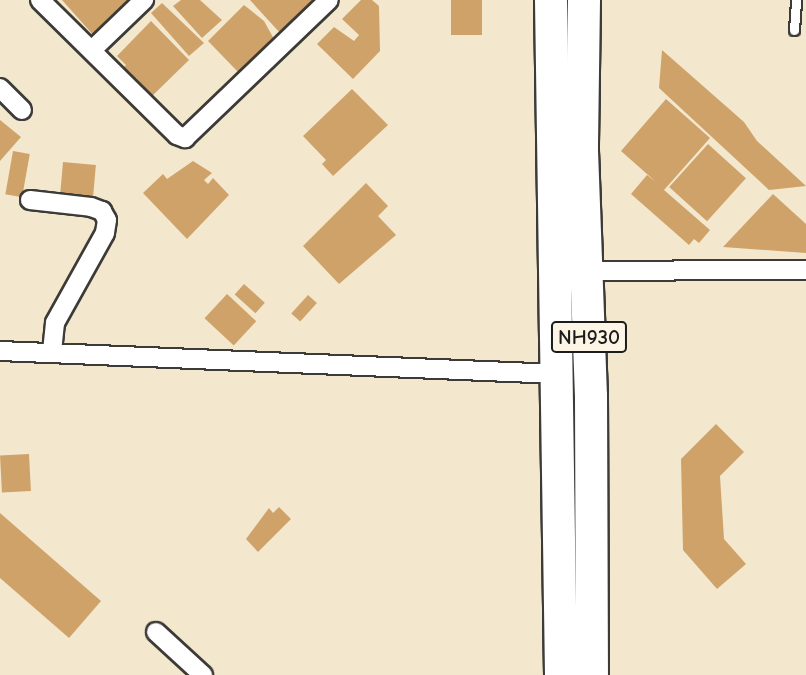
<!DOCTYPE html>
<style>
body{margin:0}
#map{position:relative;width:806px;height:675px;overflow:hidden;background:#f3e8ce;font-family:"Comic Neue",sans-serif}
div>[style]{position:absolute}
.building>*{inset:0;background:#cfa269;transform-origin:0 0}
.roads{filter:drop-shadow(2px 0 #3c3b37) drop-shadow(-2px 0 #3c3b37) drop-shadow(0 2px #3c3b37) drop-shadow(0 -2px #3c3b37)}
.lane>*{height:9px;margin:-4.5px;padding:0 4.5px;transform-origin:4.5px;border-radius:4.5px;background:#fff}
.street>*{height:18px;margin:-9px;padding:0 9px;transform-origin:9px;border-radius:9px;background:#fff}
.highway>*{height:32px;margin:-16px;padding:0 16px;transform-origin:16px;border-radius:16px;background:#fff}
span{translate:-50% -50%;white-space:nowrap;text-align:center;line-height:1.15;-webkit-text-stroke:5px #fcf5e5;paint-order:stroke}
.shield-label span{padding:2px 5px;background:#fcf5e5;border:2px solid;border-radius:5px;-webkit-text-stroke-width:0}
.shield-label{font-size:21px;color:#1c1c1c;font-weight:700}
</style>
<div id="map">
<div class="building">
<div style="clip-path:polygon(62px 0,136px 0,95px 37px)"></div>
<div style="clip-path:polygon(181px 0,200px 0,222px 20px,202px 38px,173px 6px)"></div>
<div style="clip-path:polygon(250px 0,315px 0,281px 34px)"></div>
<div style="clip-path:polygon(361px 0,372px 0,379px 6px,380px 51px,353px 79px,317px 44px,334px 27px,354px 41px,359px 35px,342px 19px)"></div>
<div style="left:451px;top:0;width:31px;height:35px"></div>
<div style="clip-path:polygon(162px 3px,204px 43px,189px 56px,151px 13px)"></div>
<div style="clip-path:polygon(244px 5px,264px 21px,274px 39px,240px 74px,208px 41px)"></div>
<div style="clip-path:polygon(151px 21px,189px 60px,150px 98px,134px 81px,137px 78px,130px 78px,122px 69px,126px 65px,117px 56px)"></div>
<div style="clip-path:polygon(662px 50px,744px 122px,757px 141px,806px 186px,769px 190px,659px 88px)"></div>
<div style="clip-path:polygon(352px 89px,388px 125px,333px 176px,322px 164px,326px 160px,303px 136px)"></div>
<div style="clip-path:polygon(666px 99px,710px 138px,664px 190px,710px 230px,699px 243px,694px 239px,689px 245px,631px 194px,647px 175px,656px 182px,621px 151px)"></div>
<div style="clip-path:polygon(0 120px,21px 137px,0 161px)"></div>
<div style="left:708px;top:144px;width:51px;height:58px;rotate:42deg"></div>
<div style="left:13px;top:151px;width:17px;height:44px;rotate:10deg"></div>
<div style="clip-path:polygon(193px 161px,212px 173px,204px 180px,208px 184px,213px 178px,229px 195px,187px 239px,143px 193px,163px 174px,167px 179px)"></div>
<div style="left:63px;top:162px;width:33px;height:36px;rotate:5deg"></div>
<div style="clip-path:polygon(366px 183px,388px 206px,378px 216px,396px 235px,339px 284px,303px 246px)"></div>
<div style="clip-path:polygon(773px 194px,806px 224px,806px 253px,723px 247px)"></div>
<div style="left:244px;top:284px;width:28px;height:14px;rotate:42deg"></div>
<div style="left:227px;top:294px;width:40px;height:33px;rotate:43deg"></div>
<div style="left:308px;top:295px;width:12px;height:25px;rotate:42deg"></div>
<div style="clip-path:polygon(716px 424px,744px 452px,720px 476px,724px 539px,746px 564px,717px 589px,683px 550px,681px 459px)"></div>
<div style="left:29px;top:454px;width:37px;height:29px;rotate:87deg"></div>
<div style="clip-path:polygon(279px 507px,291px 519px,258px 552px,246px 539px,269px 508px,273px 513px)"></div>
<div style="clip-path:polygon(0 513px,101px 601px,69px 638px,0 578px)"></div>
</div>
<div class="roads">
<div class="lane">
<div style="left:794px;top:30px;width:30px;rotate:-86deg"></div>
</div>
<div class="street">
<div style="left:40px;top:0;width:192px;rotate:44.6deg"></div>
<div style="left:177px;top:135px;width:9px;rotate:21deg"></div>
<div style="left:185px;top:138px;width:199px;rotate:-43.8deg"></div>
<div style="left:93px;top:49px;width:71px;rotate:-43.9deg"></div>
<div style="left:0;top:88px;width:31px;rotate:45deg"></div>
<div style="left:30px;top:200px;width:61px;rotate:6.5deg"></div>
<div style="left:91px;top:207px;width:12px;rotate:20deg"></div>
<div style="left:102px;top:211px;width:10px;rotate:61deg"></div>
<div style="left:107px;top:220px;width:13px;rotate:99deg"></div>
<div style="left:105px;top:233px;width:103px;rotate:119.1deg"></div>
<div style="left:55px;top:323px;width:30px;rotate:96deg"></div>
<div style="left:579px;top:271px;width:227px;rotate:-0.3deg"></div>
<div style="left:0;top:351px;width:559px;rotate:2.36deg"></div>
<div style="left:156px;top:632px;width:64px;rotate:42.5deg"></div>
</div>
<div class="highway">
<div style="left:551px;top:0;width:675px;rotate:89.15deg"></div>
<div style="left:584px;top:0;width:151px;rotate:90.8deg"></div>
<div style="left:582px;top:151px;width:245px;rotate:87.9deg"></div>
<div style="left:591px;top:396px;width:279px;rotate:89.8deg"></div>
</div>
</div>
<div class="shield-label">
<span style="left:589px;top:337px">NH930</span>
</div>
</div>
